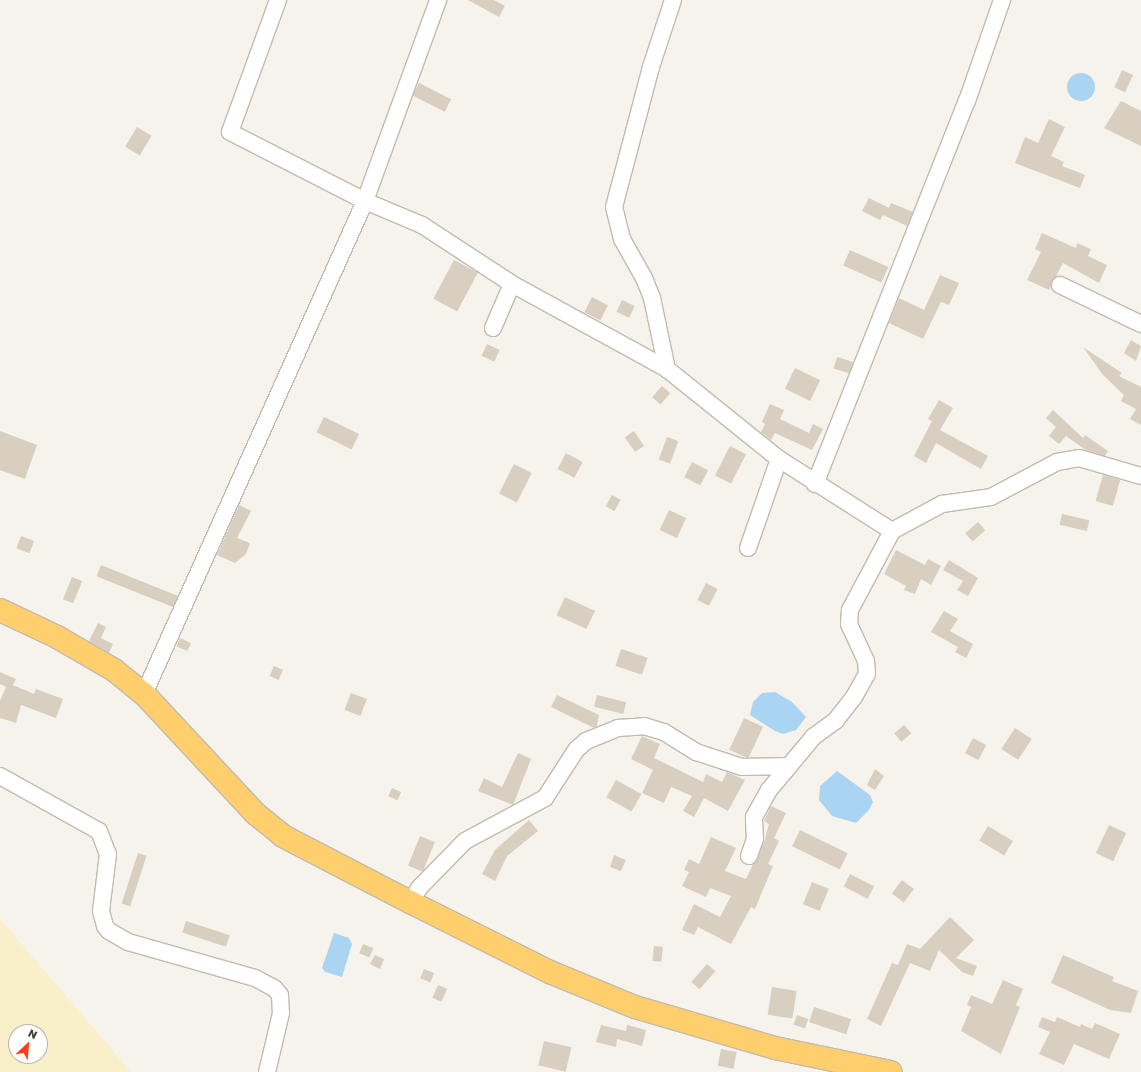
<!DOCTYPE html>
<style>
body{margin:0}
#map{position:relative;width:1141px;height:1072px;overflow:hidden;background:#f6f3ec;font-family:"Golos Text",sans-serif}
div>[style]{position:absolute}
.sand>*{inset:0;background:#f9efc9}
.water>*{inset:0;background:#a9d4f2}
.round{border-radius:50%}
.building>*{inset:0;background:#d8cfc1;transform-origin:0 0}
.roads{filter:drop-shadow(1px 0 #c2bbae) drop-shadow(-1px 0 #c2bbae) drop-shadow(0 1px #c2bbae) drop-shadow(0 -1px #c2bbae)}
.minor>*{height:16px;margin:-8px;padding:0 8px;transform-origin:8px;border-radius:8px;background:#fff}
.highway>*{height:22px;margin:-11px;padding:0 11px;transform-origin:11px;border-radius:11px;background:#ffcf6e}
span{translate:-50% -50%;white-space:nowrap;text-align:center;line-height:1.15;-webkit-text-stroke:3px #fff;paint-order:stroke}
.north{position:absolute;left:8px;top:1024px;width:40px;height:40px;box-sizing:border-box;background:#fff;border:1px solid #b7b4b0;border-radius:50%;rotate:26deg;font-size:11px;font-weight:700;line-height:16px;text-align:center;color:#4b4439}
.north::after{content:'';display:block;margin:auto;width:14px;height:18px;background:#fc3f1d;clip-path:polygon(50% 0,100% 100%,50% 72%,0 100%)}
</style>
<div id="map">
<div class="sand">
<div style="clip-path:polygon(evenodd,0 919px,131px 1072px,0 1072px,0 919px,16px 1032px,40px 1032px,40px 1056px,16px 1056px,16px 1032px)"></div>
</div>
<div class="water">
<div class="round" style="left:1067px;top:73px;width:28px;height:28px"></div>
<div style="clip-path:polygon(775px 692px,792px 702px,806px 717px,796px 730px,783px 734px,775px 731px,750px 715px,753px 702px,762px 693px)"></div>
<div style="clip-path:polygon(837px 771px,870px 795px,873px 802px,869px 810px,856px 823px,832px 816px,819px 800px,820px 786px)"></div>
<div style="clip-path:polygon(334px 933px,349px 938px,352px 944px,342px 977px,325px 972px,322px 968px)"></div>
</div>
<div class="building">
<div style="clip-path:polygon(468px 0,494px 0,505px 6px,499px 17px)"></div>
<div style="left:1122px;top:70px;width:12px;height:19px;rotate:24deg"></div>
<div style="left:419px;top:83px;width:36px;height:14px;rotate:27deg"></div>
<div style="clip-path:polygon(1121px 101px,1141px 111px,1141px 146px,1104px 128px)"></div>
<div style="clip-path:polygon(1049px 119px,1065px 127px,1051px 156px,1064px 162px,1062px 166px,1085px 175px,1080px 188px,1015px 163px,1025px 137px,1038px 143px)"></div>
<div style="left:137px;top:127px;width:17px;height:23px;rotate:31deg"></div>
<div style="clip-path:polygon(869px 198px,889px 208px,891px 203px,913px 212px,907px 226px,883px 215px,880px 220px,862px 211px)"></div>
<div style="clip-path:polygon(1042px 233px,1076px 248px,1077px 243px,1091px 249px,1088px 256px,1107px 265px,1099px 283px,1063px 263px,1049px 290px,1027px 280px,1041px 252px,1035px 249px)"></div>
<div style="left:850px;top:250px;width:42px;height:17px;rotate:24deg"></div>
<div style="left:454px;top:260px;width:27px;height:44px;rotate:28deg"></div>
<div style="clip-path:polygon(940px 275px,959px 283px,949px 305px,941px 302px,923px 339px,889px 323px,899px 298px,924px 310px)"></div>
<div style="left:592px;top:297px;width:18px;height:17px;rotate:27deg"></div>
<div style="left:622px;top:300px;width:14px;height:13px;rotate:25deg"></div>
<div style="clip-path:polygon(1131px 340px,1141px 346px,1136px 361px,1124px 353px)"></div>
<div style="left:487px;top:344px;width:14px;height:13px;rotate:25deg"></div>
<div style="clip-path:polygon(1083px 347px,1122px 373px,1119px 376px,1141px 387px,1141px 425px,1130px 419px,1136px 409px,1121px 401px,1124px 395px,1103px 375px)"></div>
<div style="left:837px;top:357px;width:17px;height:12px;rotate:17deg"></div>
<div style="left:795px;top:368px;width:28px;height:23px;rotate:26deg"></div>
<div style="left:662px;top:386px;width:11px;height:15px;rotate:41deg"></div>
<div style="clip-path:polygon(939px 400px,953px 408px,940px 430px,988px 456px,981px 469px,936px 443px,926px 463px,914px 456px,932px 421px,928px 419px)"></div>
<div style="clip-path:polygon(770px 404px,784px 410px,780px 419px,809px 433px,813px 424px,823px 429px,812px 450px,775px 433px,771px 440px,761px 432px,765px 424px,762px 422px)"></div>
<div style="clip-path:polygon(1053px 410px,1083px 438px,1085px 435px,1108px 451px,1105px 456px,1086px 450px,1066px 436px,1059px 444px,1049px 436px,1056px 427px,1046px 418px)"></div>
<div style="left:324px;top:417px;width:39px;height:17px;rotate:26deg"></div>
<div style="clip-path:polygon(0 431px,37px 445px,25px 479px,0 470px)"></div>
<div style="left:634px;top:431px;width:18px;height:11px;rotate:56deg"></div>
<div style="left:667px;top:437px;width:12px;height:24px;rotate:20deg"></div>
<div style="left:730px;top:446px;width:18px;height:33px;rotate:27deg"></div>
<div style="left:566px;top:453px;width:19px;height:18px;rotate:28deg"></div>
<div style="left:692px;top:462px;width:18px;height:17px;rotate:27deg"></div>
<div style="left:514px;top:464px;width:20px;height:33px;rotate:27deg"></div>
<div style="left:1103px;top:475px;width:18px;height:27px;rotate:16deg"></div>
<div style="left:612px;top:495px;width:10px;height:13px;rotate:29deg"></div>
<div style="clip-path:polygon(239px 505px,251px 511px,237px 538px,250px 543px,246px 554px,235px 563px,217px 555px)"></div>
<div style="left:669px;top:510px;width:19px;height:22px;rotate:25deg"></div>
<div style="left:1062px;top:514px;width:28px;height:11px;rotate:13deg"></div>
<div style="left:978px;top:522px;width:11px;height:17px;rotate:49deg"></div>
<div style="left:21px;top:536px;width:14px;height:13px;rotate:21deg"></div>
<div style="clip-path:polygon(896px 550px,925px 565px,928px 559px,941px 566px,931px 585px,921px 579px,915px 594px,904px 590px,906px 586px,884px 574px)"></div>
<div style="clip-path:polygon(949px 560px,978px 578px,968px 596px,957px 590px,963px 581px,943px 570px)"></div>
<div style="left:101px;top:565px;width:83px;height:12px;rotate:22deg"></div>
<div style="left:72px;top:577px;width:11px;height:24px;rotate:22deg"></div>
<div style="left:706px;top:583px;width:13px;height:19px;rotate:27deg"></div>
<div style="left:565px;top:597px;width:33px;height:20px;rotate:25deg"></div>
<div style="clip-path:polygon(944px 611px,958px 619px,950px 631px,973px 644px,966px 658px,955px 652px,958px 647px,931px 632px)"></div>
<div style="clip-path:polygon(98px 623px,106px 627px,101px 638px,113px 644px,109px 653px,89px 641px)"></div>
<div style="left:180px;top:638px;width:12px;height:9px;rotate:24deg"></div>
<div style="left:621px;top:649px;width:28px;height:18px;rotate:18deg"></div>
<div style="left:274px;top:666px;width:10px;height:11px;rotate:24deg"></div>
<div style="clip-path:polygon(0 672px,16px 679px,13px 685px,34px 694px,36px 689px,63px 699px,56px 718px,21px 705px,16px 723px,0 718px,0 701px,6px 687px,0 684px)"></div>
<div style="left:351px;top:693px;width:17px;height:18px;rotate:21deg"></div>
<div style="clip-path:polygon(557px 695px,599px 715px,597px 726px,594px 728px,551px 707px)"></div>
<div style="left:597px;top:695px;width:30px;height:12px;rotate:14deg"></div>
<div style="left:744px;top:718px;width:21px;height:35px;rotate:25deg"></div>
<div style="left:904px;top:725px;width:11px;height:13px;rotate:49deg"></div>
<div style="left:1015px;top:728px;width:20px;height:25px;rotate:33deg"></div>
<div style="clip-path:polygon(642px 736px,660px 744px,654px 758px,703px 782px,706px 774px,722px 782px,727px 772px,745px 780px,728px 811px,704px 798px,694px 817px,683px 811px,692px 796px,671px 787px,664px 803px,642px 793px,653px 770px,631px 759px)"></div>
<div style="left:973px;top:738px;width:15px;height:17px;rotate:28deg"></div>
<div style="clip-path:polygon(518px 753px,531px 759px,513px 805px,478px 791px,484px 778px,502px 787px)"></div>
<div style="clip-path:polygon(875px 769px,884px 776px,875px 790px,867px 785px)"></div>
<div style="left:616px;top:780px;width:29px;height:20px;rotate:29deg"></div>
<div style="left:392px;top:788px;width:10px;height:9px;rotate:24deg"></div>
<div style="clip-path:polygon(771px 806px,786px 813px,774px 838px,779px 841px,768px 864px,773px 866px,755px 909px,751px 907px,731px 944px,698px 927px,694px 935px,682px 930px,694px 904px,720px 917px,731px 896px,710px 888px,706px 897px,682px 886px,689px 872px,684px 870px,689px 859px,699px 864px,711px 837px,736px 848px,725px 871px,746px 879px,764px 842px,769px 824px,764px 821px)"></div>
<div style="clip-path:polygon(529px 820px,538px 831px,507px 856px,495px 881px,482px 874px,495px 850px)"></div>
<div style="left:1109px;top:825px;width:19px;height:31px;rotate:25deg"></div>
<div style="left:988px;top:826px;width:29px;height:17px;rotate:31deg"></div>
<div style="left:800px;top:830px;width:53px;height:18px;rotate:26deg"></div>
<div style="left:420px;top:836px;width:16px;height:32px;rotate:22deg"></div>
<div style="left:138px;top:853px;width:9px;height:53px;rotate:18deg"></div>
<div style="clip-path:polygon(614px 855px,626px 860px,621px 871px,610px 867px)"></div>
<div style="left:850px;top:874px;width:27px;height:14px;rotate:27deg"></div>
<div style="left:902px;top:880px;width:15px;height:17px;rotate:37deg"></div>
<div style="left:812px;top:882px;width:18px;height:24px;rotate:22deg"></div>
<div style="clip-path:polygon(950px 917px,974px 940px,956px 958px,977px 966px,973px 976px,962px 972px,939px 950px,930px 971px,910px 963px,881px 1026px,867px 1019px,892px 963px,898px 965px,907px 944px,920px 949px)"></div>
<div style="left:186px;top:921px;width:46px;height:12px;rotate:18deg"></div>
<div style="left:363px;top:944px;width:11px;height:10px;rotate:22deg"></div>
<div style="left:654px;top:946px;width:9px;height:15px;rotate:6deg"></div>
<div style="clip-path:polygon(375px 955px,384px 959px,380px 969px,370px 964px)"></div>
<div style="clip-path:polygon(1063px 955px,1114px 977px,1112px 981px,1138px 991px,1131px 1013px,1110px 1010px,1051px 983px)"></div>
<div style="left:707px;top:964px;width:11px;height:24px;rotate:41deg"></div>
<div style="left:424px;top:969px;width:11px;height:10px;rotate:22deg"></div>
<div style="clip-path:polygon(1003px 980px,1023px 989px,1016px 1005px,1020px 1007px,1001px 1054px,961px 1031px,971px 1007px,967px 1005px,971px 995px,992px 1004px)"></div>
<div style="left:438px;top:985px;width:10px;height:14px;rotate:24deg"></div>
<div style="left:772px;top:987px;width:25px;height:28px;rotate:9deg"></div>
<div style="left:814px;top:1007px;width:39px;height:16px;rotate:18deg"></div>
<div style="left:797px;top:1015px;width:12px;height:10px;rotate:20deg"></div>
<div style="clip-path:polygon(1042px 1017px,1055px 1022px,1057px 1017px,1080px 1027px,1081px 1024px,1092px 1029px,1095px 1023px,1120px 1034px,1109px 1059px,1074px 1044px,1064px 1065px,1039px 1054px,1050px 1032px,1038px 1027px)"></div>
<div style="clip-path:polygon(601px 1025px,626px 1031px,627px 1025px,646px 1030px,642px 1046px,617px 1039px,616px 1047px,596px 1042px)"></div>
<div style="left:544px;top:1041px;width:28px;height:25px;rotate:13deg"></div>
<div style="left:721px;top:1049px;width:16px;height:17px;rotate:11deg"></div>
</div>
<div class="roads">
<div class="minor">
<div style="left:278px;top:0;width:140px;rotate:110deg"></div>
<div style="left:230px;top:132px;width:152px;rotate:27.1deg"></div>
<div style="left:365px;top:201px;width:62px;rotate:22.8deg"></div>
<div style="left:422px;top:225px;width:108px;rotate:33.2deg"></div>
<div style="left:512px;top:284px;width:177px;rotate:28.7deg"></div>
<div style="left:673px;top:0;width:71px;rotate:108.2deg"></div>
<div style="left:651px;top:67px;width:145px;rotate:104.8deg"></div>
<div style="left:614px;top:207px;width:33px;rotate:76deg"></div>
<div style="left:622px;top:239px;width:45px;rotate:60.6deg"></div>
<div style="left:644px;top:278px;width:22px;rotate:68deg"></div>
<div style="left:652px;top:298px;width:73px;rotate:78.1deg"></div>
<div style="left:667px;top:369px;width:144px;rotate:38.8deg"></div>
<div style="left:779px;top:459px;width:134px;rotate:32.5deg"></div>
<div style="left:892px;top:531px;width:57px;rotate:-28.4deg"></div>
<div style="left:942px;top:504px;width:49px;rotate:-8.1deg"></div>
<div style="left:991px;top:497px;width:75px;rotate:-27.9deg"></div>
<div style="left:1057px;top:462px;width:22px;rotate:-10deg"></div>
<div style="left:1079px;top:458px;width:65px;rotate:16.2deg"></div>
<div style="left:1060px;top:285px;width:90px;rotate:25.7deg"></div>
<div style="left:493px;top:328px;width:48px;rotate:-66.6deg"></div>
<div style="left:815px;top:484px;width:412px;rotate:-68.4deg"></div>
<div style="left:967px;top:101px;width:107px;rotate:-70.9deg"></div>
<div style="left:748px;top:548px;width:94px;rotate:-70.8deg"></div>
<div style="left:144px;top:694px;width:540px;rotate:-65.85deg"></div>
<div style="left:365px;top:201px;width:214px;rotate:-70deg"></div>
<div style="left:0;top:776px;width:113px;rotate:29.1deg"></div>
<div style="left:99px;top:831px;width:25px;rotate:69deg"></div>
<div style="left:108px;top:854px;width:57px;rotate:97deg"></div>
<div style="left:101px;top:911px;width:16px;rotate:75deg"></div>
<div style="left:105px;top:926px;width:6px;rotate:51deg"></div>
<div style="left:109px;top:931px;width:22px;rotate:30deg"></div>
<div style="left:128px;top:942px;width:132px;rotate:15.8deg"></div>
<div style="left:255px;top:978px;width:21px;rotate:28deg"></div>
<div style="left:274px;top:988px;width:9px;rotate:49deg"></div>
<div style="left:280px;top:995px;width:18px;rotate:87deg"></div>
<div style="left:281px;top:1013px;width:61px;rotate:103.3deg"></div>
<div style="left:749px;top:856px;width:18px;rotate:-71deg"></div>
<div style="left:755px;top:839px;width:22px;rotate:-93deg"></div>
<div style="left:754px;top:817px;width:31px;rotate:-61deg"></div>
<div style="left:769px;top:790px;width:31px;rotate:-50deg"></div>
<div style="left:410px;top:902px;width:18px;rotate:-56deg"></div>
<div style="left:420px;top:887px;width:64px;rotate:-45.6deg"></div>
<div style="left:465px;top:841px;width:91px;rotate:-28.3deg"></div>
<div style="left:545px;top:798px;width:57px;rotate:-57.1deg"></div>
<div style="left:576px;top:750px;width:13px;rotate:-42deg"></div>
<div style="left:586px;top:741px;width:35px;rotate:-22deg"></div>
<div style="left:618px;top:728px;width:26px;rotate:-4deg"></div>
<div style="left:644px;top:726px;width:21px;rotate:17deg"></div>
<div style="left:664px;top:732px;width:38px;rotate:32deg"></div>
<div style="left:696px;top:752px;width:48px;rotate:18.1deg"></div>
<div style="left:742px;top:767px;width:47px;rotate:-1.2deg"></div>
<div style="left:789px;top:766px;width:38px;rotate:-50deg"></div>
<div style="left:813px;top:737px;width:29px;rotate:-36deg"></div>
<div style="left:836px;top:720px;width:29px;rotate:-52deg"></div>
<div style="left:854px;top:697px;width:26px;rotate:-61deg"></div>
<div style="left:867px;top:674px;width:13px;rotate:-94deg"></div>
<div style="left:866px;top:661px;width:41px;rotate:-114.7deg"></div>
<div style="left:849px;top:624px;width:14px;rotate:-86deg"></div>
<div style="left:850px;top:610px;width:89px;rotate:-62deg"></div>
</div>
<div class="highway">
<div style="left:0;top:610px;width:63px;rotate:25.3deg"></div>
<div style="left:57px;top:637px;width:66px;rotate:30.1deg"></div>
<div style="left:114px;top:670px;width:38px;rotate:39deg"></div>
<div style="left:144px;top:694px;width:164px;rotate:47deg"></div>
<div style="left:256px;top:814px;width:35px;rotate:39deg"></div>
<div style="left:283px;top:836px;width:143px;rotate:27.5deg"></div>
<div style="left:410px;top:902px;width:157px;rotate:26.6deg"></div>
<div style="left:550px;top:972px;width:92px;rotate:22.4deg"></div>
<div style="left:635px;top:1007px;width:146px;rotate:16.3deg"></div>
<div style="left:775px;top:1048px;width:118px;rotate:11.7deg"></div>
</div>
</div>
<div class="north">N</div>
</div>
